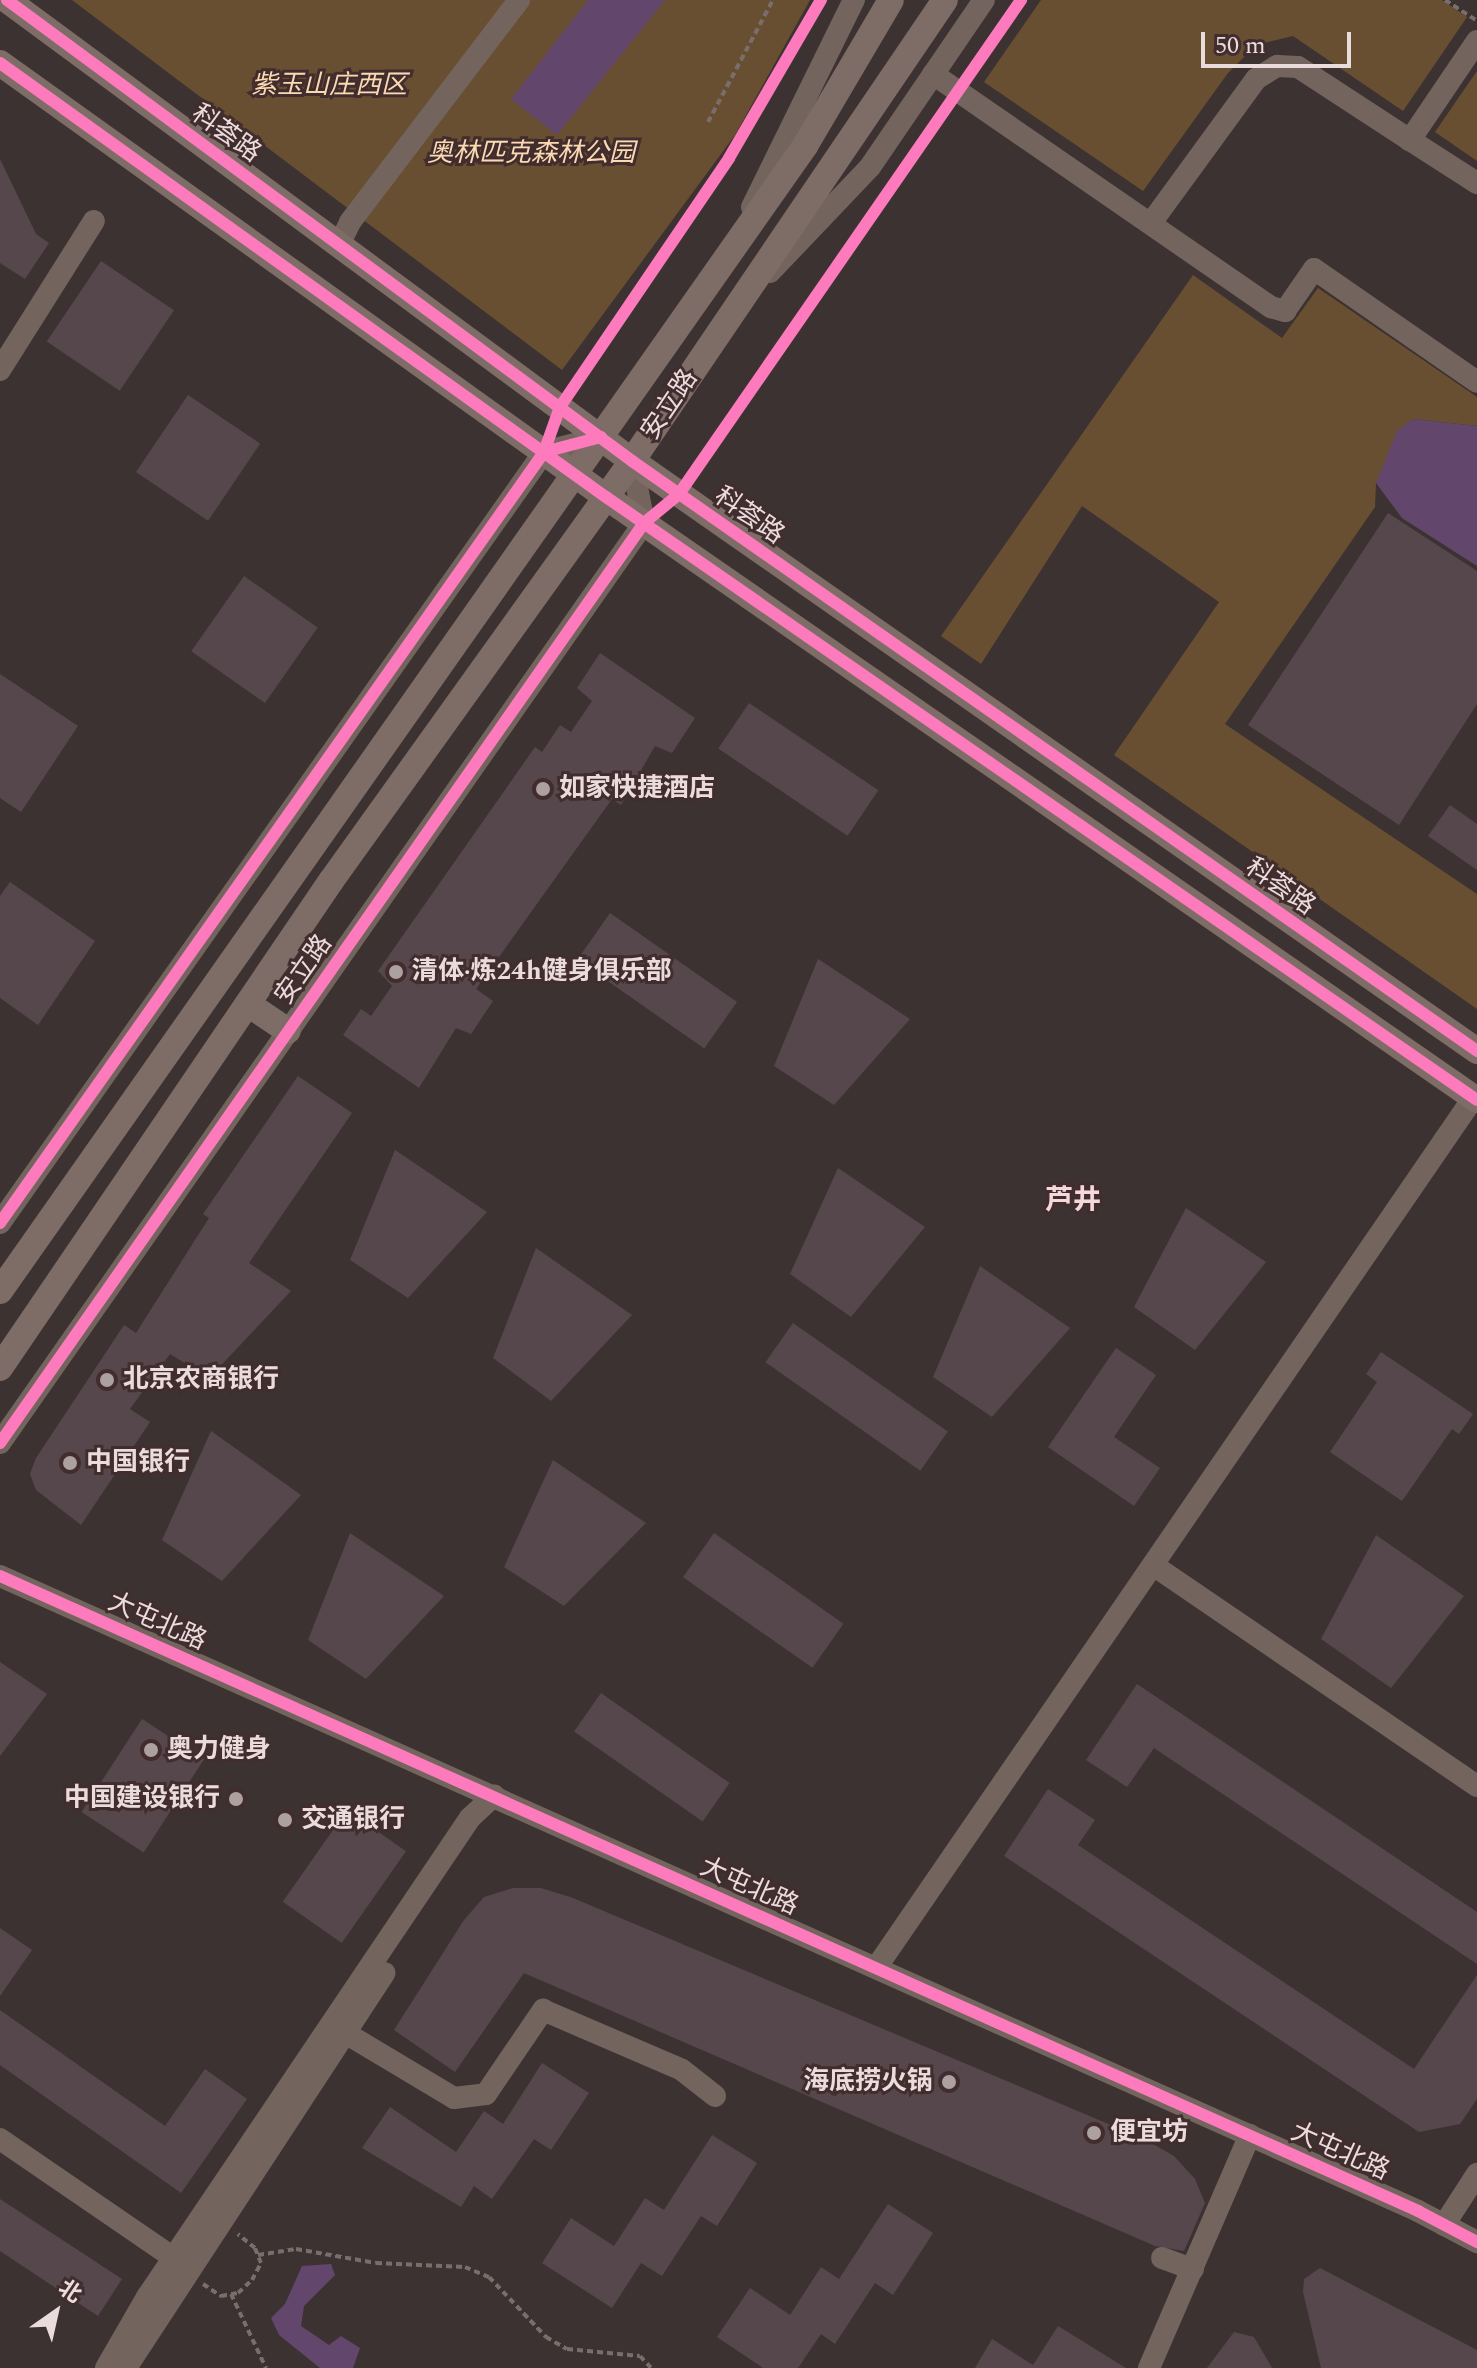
<!DOCTYPE html>
<meta charset="utf-8">
<style>
body{margin:0}
#map{position:relative;width:1477px;height:2368px;overflow:hidden;background:#3d3232;font-family:Spectral,"Noto Sans SC",serif}
div>[style]{position:absolute}
.green>*{inset:0;background:#684f31}
.water>*{inset:0;background:#63466c}
.building>*{inset:0;background:#56474d;transform-origin:0 0}
.path>*{height:4px;margin-top:-2px;transform-origin:0;background:repeating-linear-gradient(90deg,#796e6b 0 6px,transparent 0 10px)}
.minor>*{height:22px;margin:-11px;padding:0 11px;transform-origin:11px;border-radius:11px;background:#73645e}
.major>*{height:26px;margin:-13px;padding:0 13px;transform-origin:13px;border-radius:13px;background:#7e6c66}
.cycleway>*{height:12px;margin:-6px;padding:0 6px;transform-origin:6px;border-radius:6px;background:#fd7abc}
.dots>*{width:22px;height:22px;translate:-50% -50%;box-sizing:border-box;border:4px solid #422d2e;border-radius:50%}
span{translate:-50% -50%;white-space:nowrap;text-align:center;line-height:1.15;-webkit-text-stroke:6px #422d2e;paint-order:stroke}
.park-label{font-size:26px;color:#fbdab2;font-style:italic}
.street-label{font-size:26px;color:#eadcdd}
.poi-label{font-size:26px;color:#eadcdd;font-weight:700}
.left{translate:0 -50%;text-align:left}
.right{translate:-100% -50%;text-align:right}
.neighbourhood-label{font-size:28px;color:#f5d9da;font-weight:700}
.north{position:absolute;left:16px;top:2272px;width:80px;height:80px;-webkit-text-stroke:6px #422d2e;paint-order:stroke;rotate:34deg;font-size:22px;font-weight:700;line-height:32px;text-align:center;color:#eadcdd}
.north::after{content:'';display:block;margin:auto;width:28px;height:36px;background:#eadcdd;clip-path:polygon(50% 0,100% 100%,50% 72%,0 100%)}
.scale{position:absolute;left:1201px;top:32px;width:150px;height:36px;box-sizing:border-box;border:4px solid #eadcdd;border-top:0;padding-left:10px;font-size:24px;line-height:28px;white-space:nowrap;color:#eadcdd;-webkit-text-stroke:6px #422d2e;paint-order:stroke}
</style>
<div id="map">
<div class="green">
<div style="clip-path:polygon(72px 0,810px 0,735px 135px,562px 370px)"></div>
<div style="clip-path:polygon(1041px 0,1442px 0,1467px 17px,1403px 111px,1293px 36px,1256px 45px,1228px 73px,1143px 191px,984px 82px)"></div>
<div style="clip-path:polygon(1477px 71px,1477px 161px,1435px 132px)"></div>
<div style="clip-path:polygon(1193px 275px,1282px 338px,1318px 288px,1477px 397px,1477px 426px,1413px 419px,1376px 483px,1375px 507px,1225px 724px,1477px 894px,1477px 1009px,1114px 755px,1219px 602px,1082px 506px,981px 664px,941px 636px)"></div>
</div>
<div class="water">
<div style="clip-path:polygon(588px 0,665px 0,557px 135px,511px 99px)"></div>
<div style="clip-path:polygon(1413px 419px,1477px 426px,1477px 566px,1402px 518px,1376px 483px,1397px 431px)"></div>
<div style="clip-path:polygon(331px 2264px,335px 2275px,304px 2306px,301px 2326px,329px 2345px,341px 2336px,360px 2348px,353px 2368px,320px 2368px,279px 2335px,271px 2318px,285px 2304px,302px 2266px)"></div>
</div>
<div class="building">
<div style="clip-path:polygon(0 159px,36px 234px,49px 243px,25px 279px,0 263px)"></div>
<div style="left:101px;top:261px;width:88px;height:97px;rotate:34deg"></div>
<div style="left:188px;top:395px;width:87px;height:93px;rotate:34deg"></div>
<div style="clip-path:polygon(1388px 513px,1477px 571px,1477px 704px,1399px 825px,1248px 725px)"></div>
<div style="left:244px;top:576px;width:90px;height:92px;rotate:35deg"></div>
<div style="clip-path:polygon(600px 653px,695px 718px,672px 753px,655px 746px,621px 805px,612px 799px,476px 989px,493px 1001px,471px 1034px,456px 1028px,419px 1088px,343px 1035px,361px 1009px,371px 1016px,392px 986px,378px 971px,535px 747px,542px 752px,560px 725px,571px 732px,592px 701px,577px 688px)"></div>
<div style="clip-path:polygon(0 674px,78px 726px,21px 812px,0 798px)"></div>
<div style="left:749px;top:703px;width:156px;height:55px;rotate:34deg"></div>
<div style="clip-path:polygon(1450px 805px,1477px 824px,1477px 870px,1428px 836px)"></div>
<div style="clip-path:polygon(10px 882px,95px 941px,38px 1025px,0 998px,0 896px)"></div>
<div style="left:610px;top:913px;width:155px;height:57px;rotate:35deg"></div>
<div style="clip-path:polygon(818px 959px,910px 1019px,834px 1105px,774px 1066px)"></div>
<div style="clip-path:polygon(298px 1076px,352px 1113px,249px 1263px,291px 1291px,209px 1378px,170px 1354px,130px 1409px,150px 1422px,81px 1525px,36px 1490px,30px 1474px,36px 1458px,124px 1325px,136px 1333px,209px 1218px,203px 1214px)"></div>
<div style="clip-path:polygon(395px 1150px,487px 1212px,408px 1298px,350px 1260px)"></div>
<div style="clip-path:polygon(838px 1168px,925px 1227px,851px 1317px,790px 1274px)"></div>
<div style="clip-path:polygon(1186px 1208px,1266px 1262px,1195px 1350px,1134px 1307px)"></div>
<div style="clip-path:polygon(536px 1248px,632px 1315px,551px 1401px,493px 1358px)"></div>
<div style="clip-path:polygon(980px 1266px,1070px 1328px,992px 1417px,933px 1377px)"></div>
<div style="left:793px;top:1323px;width:189px;height:48px;rotate:35deg"></div>
<div style="clip-path:polygon(1116px 1348px,1156px 1375px,1114px 1437px,1160px 1468px,1134px 1506px,1048px 1447px)"></div>
<div style="clip-path:polygon(1381px 1352px,1473px 1414px,1459px 1434px,1452px 1429px,1402px 1501px,1330px 1452px,1377px 1382px,1366px 1374px)"></div>
<div style="clip-path:polygon(211px 1431px,301px 1495px,222px 1581px,162px 1540px)"></div>
<div style="clip-path:polygon(553px 1460px,646px 1523px,564px 1606px,504px 1567px)"></div>
<div style="clip-path:polygon(350px 1533px,444px 1596px,366px 1679px,308px 1640px)"></div>
<div style="left:714px;top:1533px;width:158px;height:54px;rotate:35deg"></div>
<div style="clip-path:polygon(1376px 1535px,1464px 1596px,1391px 1688px,1321px 1639px)"></div>
<div style="clip-path:polygon(0 1662px,47px 1694px,0 1756px)"></div>
<div style="clip-path:polygon(1137px 1684px,1477px 1912px,1477px 1964px,1154px 1748px,1127px 1787px,1086px 1760px)"></div>
<div style="left:601px;top:1693px;width:157px;height:47px;rotate:35deg"></div>
<div style="left:142px;top:1719px;width:74px;height:111px;rotate:33deg"></div>
<div style="clip-path:polygon(1048px 1789px,1095px 1820px,1078px 1845px,1414px 2069px,1477px 1975px,1477px 2099px,1460px 2124px,1419px 2132px,1004px 1856px)"></div>
<div style="left:347px;top:1810px;width:72px;height:112px;rotate:35deg"></div>
<div style="clip-path:polygon(513px 1888px,541px 1888px,573px 1898px,1144px 2139px,1174px 2156px,1195px 2179px,1205px 2203px,1184px 2251px,1155px 2246px,524px 1973px,455px 2072px,394px 2030px,464px 1920px,484px 1897px)"></div>
<div style="clip-path:polygon(0 1928px,32px 1950px,0 1996px)"></div>
<div style="clip-path:polygon(0 2010px,165px 2126px,205px 2069px,247px 2099px,181px 2193px,0 2065px)"></div>
<div style="clip-path:polygon(542px 2063px,589px 2093px,551px 2150px,534px 2139px,492px 2199px,474px 2186px,461px 2207px,362px 2148px,390px 2107px,456px 2152px,484px 2111px,503px 2124px)"></div>
<div style="clip-path:polygon(712px 2135px,757px 2163px,717px 2226px,701px 2216px,662px 2276px,641px 2263px,612px 2308px,542px 2263px,571px 2218px,614px 2246px,645px 2198px,664px 2210px)"></div>
<div style="clip-path:polygon(0 2199px,122px 2279px,98px 2316px,0 2251px)"></div>
<div style="clip-path:polygon(888px 2204px,933px 2233px,893px 2295px,875px 2283px,835px 2344px,821px 2334px,798px 2368px,763px 2368px,717px 2337px,750px 2288px,790px 2315px,821px 2267px,839px 2279px)"></div>
<div style="clip-path:polygon(1320px 2268px,1477px 2350px,1477px 2368px,1321px 2368px,1303px 2292px,1304px 2279px)"></div>
<div style="clip-path:polygon(1058px 2326px,1126px 2368px,975px 2368px,992px 2339px,1033px 2365px)"></div>
<div style="clip-path:polygon(1234px 2332px,1254px 2337px,1272px 2368px,1207px 2368px)"></div>
</div>
<div class="path">
<div style="left:1445px;top:0;width:38px;rotate:33deg"></div>
<div style="left:708px;top:122px;width:138px;rotate:-62deg"></div>
<div style="left:258px;top:2255px;width:38px;rotate:-9deg"></div>
<div style="left:296px;top:2249px;width:81px;rotate:9.9deg"></div>
<div style="left:376px;top:2263px;width:89px;rotate:2.6deg"></div>
<div style="left:465px;top:2267px;width:26px;rotate:23deg"></div>
<div style="left:489px;top:2277px;width:83px;rotate:46.5deg"></div>
<div style="left:546px;top:2337px;width:24px;rotate:30deg"></div>
<div style="left:567px;top:2349px;width:73px;rotate:5.5deg"></div>
<div style="left:640px;top:2356px;width:16px;rotate:47deg"></div>
<div style="left:203px;top:2284px;width:22px;rotate:34deg"></div>
<div style="left:221px;top:2296px;width:17px;rotate:-10deg"></div>
<div style="left:238px;top:2293px;width:19px;rotate:-43deg"></div>
<div style="left:252px;top:2280px;width:19px;rotate:-62deg"></div>
<div style="left:261px;top:2263px;width:16px;rotate:-112deg"></div>
<div style="left:255px;top:2248px;width:22px;rotate:-141deg"></div>
<div style="left:231px;top:2294px;width:82px;rotate:64.7deg"></div>
</div>
<div class="minor">
<div style="left:1477px;top:41px;width:120px;rotate:124.1deg"></div>
<div style="left:1410px;top:140px;width:80px;rotate:32.7deg"></div>
<div style="left:933px;top:74px;width:411px;rotate:34.6deg"></div>
<div style="left:1271px;top:307px;width:15px;rotate:16deg"></div>
<div style="left:1285px;top:311px;width:51px;rotate:-55.4deg"></div>
<div style="left:1314px;top:269px;width:198px;rotate:34.7deg"></div>
<div style="left:752px;top:207px;width:231px;rotate:-63.8deg"></div>
<div style="left:1151px;top:223px;width:178px;rotate:-53.9deg"></div>
<div style="left:1256px;top:79px;width:25px;rotate:-32deg"></div>
<div style="left:1277px;top:66px;width:21px;rotate:3deg"></div>
<div style="left:1298px;top:67px;width:134px;rotate:33.1deg"></div>
<div style="left:339px;top:245px;width:25px;rotate:-64deg"></div>
<div style="left:350px;top:222px;width:279px;rotate:-52.7deg"></div>
<div style="left:770px;top:272px;width:145px;rotate:-46.4deg"></div>
<div style="left:870px;top:167px;width:202px;rotate:-55.7deg"></div>
<div style="left:0;top:370px;width:176px;rotate:-57.8deg"></div>
<div style="left:0;top:1223px;width:944px;rotate:-54.79deg"></div>
<div style="left:544px;top:452px;width:59px;rotate:-14.7deg"></div>
<div style="left:0;top:1443px;width:1123px;rotate:-55.01deg"></div>
<div style="left:644px;top:523px;width:63px;rotate:-101deg"></div>
<div style="left:1153px;top:1565px;width:392px;rotate:34.3deg"></div>
<div style="left:0;top:1576px;width:1554px;rotate:24.12deg"></div>
<div style="left:1418px;top:2211px;width:67px;rotate:27.7deg"></div>
<div style="left:876px;top:1968px;width:1057px;rotate:-55.53deg"></div>
<div style="left:332px;top:2025px;width:142px;rotate:30.9deg"></div>
<div style="left:454px;top:2098px;width:32px;rotate:-7deg"></div>
<div style="left:486px;top:2094px;width:102px;rotate:-55.8deg"></div>
<div style="left:543px;top:2010px;width:151px;rotate:23.3deg"></div>
<div style="left:682px;top:2070px;width:42px;rotate:38.2deg"></div>
<div style="left:0;top:2139px;width:223px;rotate:34.4deg"></div>
<div style="left:1444px;top:2225px;width:61px;rotate:-57.1deg"></div>
<div style="left:1162px;top:2258px;width:33px;rotate:20deg"></div>
<div style="left:106px;top:2368px;width:82px;rotate:-60deg"></div>
<div style="left:147px;top:2297px;width:578px;rotate:-56.01deg"></div>
<div style="left:470px;top:1818px;width:33px;rotate:-43deg"></div>
<div style="left:126px;top:2368px;width:472px;rotate:-56.8deg"></div>
<div style="left:1149px;top:2368px;width:254px;rotate:-66.6deg"></div>
</div>
<div class="major">
<div style="left:7px;top:0;width:777px;rotate:36.41deg"></div>
<div style="left:632px;top:461px;width:1031px;rotate:34.92deg"></div>
<div style="left:0;top:63px;width:745px;rotate:35.61deg"></div>
<div style="left:606px;top:497px;width:1059px;rotate:34.7deg"></div>
<div style="left:248px;top:1004px;width:48px;rotate:34deg"></div>
<div style="left:0;top:1291px;width:1400px;rotate:-54.89deg"></div>
<div style="left:805px;top:146px;width:169px;rotate:-59.5deg"></div>
<div style="left:0;top:1368px;width:589px;rotate:-55.8deg"></div>
<div style="left:331px;top:881px;width:517px;rotate:-54.37deg"></div>
<div style="left:632px;top:461px;width:557px;rotate:-55.83deg"></div>
</div>
<div class="cycleway">
<div style="left:7px;top:0;width:777px;rotate:36.41deg"></div>
<div style="left:632px;top:461px;width:1031px;rotate:34.92deg"></div>
<div style="left:0;top:63px;width:745px;rotate:35.61deg"></div>
<div style="left:606px;top:497px;width:1059px;rotate:34.7deg"></div>
<div style="left:544px;top:452px;width:48px;rotate:-70.4deg"></div>
<div style="left:560px;top:407px;width:301px;rotate:-55.8deg"></div>
<div style="left:729px;top:158px;width:183px;rotate:-59.8deg"></div>
<div style="left:0;top:1223px;width:944px;rotate:-54.79deg"></div>
<div style="left:544px;top:452px;width:59px;rotate:-14.7deg"></div>
<div style="left:0;top:1443px;width:1123px;rotate:-55.01deg"></div>
<div style="left:644px;top:523px;width:45px;rotate:-39.6deg"></div>
<div style="left:679px;top:494px;width:601px;rotate:-55.3deg"></div>
<div style="left:0;top:1576px;width:1554px;rotate:24.12deg"></div>
<div style="left:1418px;top:2211px;width:67px;rotate:27.7deg"></div>
</div>
<div class="dots">
<div style="left:543px;top:789px;background:#ada0a1"></div>
<div style="left:396px;top:972px;background:#ada0a1"></div>
<div style="left:107px;top:1380px;background:#ada0a1"></div>
<div style="left:70px;top:1463px;background:#ada0a1"></div>
<div style="left:151px;top:1750px;background:#ada0a1"></div>
<div style="left:236px;top:1799px;background:#ada0a1"></div>
<div style="left:285px;top:1820px;background:#ada0a1"></div>
<div style="left:949px;top:2082px;background:#ada0a1"></div>
<div style="left:1094px;top:2133px;background:#ada0a1"></div>
</div>
<div class="park-label">
<span style="left:329px;top:86px">紫玉山庄西区</span>
<span style="left:531px;top:154px">奥林匹克森林公园</span>
</div>
<div class="street-label">
<span style="left:226px;top:134px;rotate:36deg">科荟路</span>
<span style="left:670px;top:405px;rotate:-56deg">安立路</span>
<span style="left:749px;top:516px;rotate:35deg">科荟路</span>
<span style="left:1280px;top:887px;rotate:35deg">科荟路</span>
<span style="left:304px;top:970px;rotate:-55deg">安立路</span>
<span style="left:157px;top:1622px;rotate:24deg">大屯北路</span>
<span style="left:749px;top:1887px;rotate:24deg">大屯北路</span>
<span style="left:1340px;top:2152px;rotate:24deg">大屯北路</span>
</div>
<div class="poi-label">
<span class="left" style="left:559px;top:789px">如家快捷酒店</span>
<span class="left" style="left:412px;top:972px">清体·炼24h健身俱乐部</span>
<span class="left" style="left:123px;top:1380px">北京农商银行</span>
<span class="left" style="left:86px;top:1463px">中国银行</span>
<span class="left" style="left:167px;top:1750px">奥力健身</span>
<span class="right" style="left:220px;top:1799px">中国建设银行</span>
<span class="left" style="left:301px;top:1820px">交通银行</span>
<span class="right" style="left:933px;top:2082px">海底捞火锅</span>
<span class="left" style="left:1110px;top:2133px">便宜坊</span>
</div>
<div class="neighbourhood-label">
<span style="left:1073px;top:1201px">芦井</span>
</div>
<div class="north">北</div>
<div class="scale">50 m</div>
</div>
